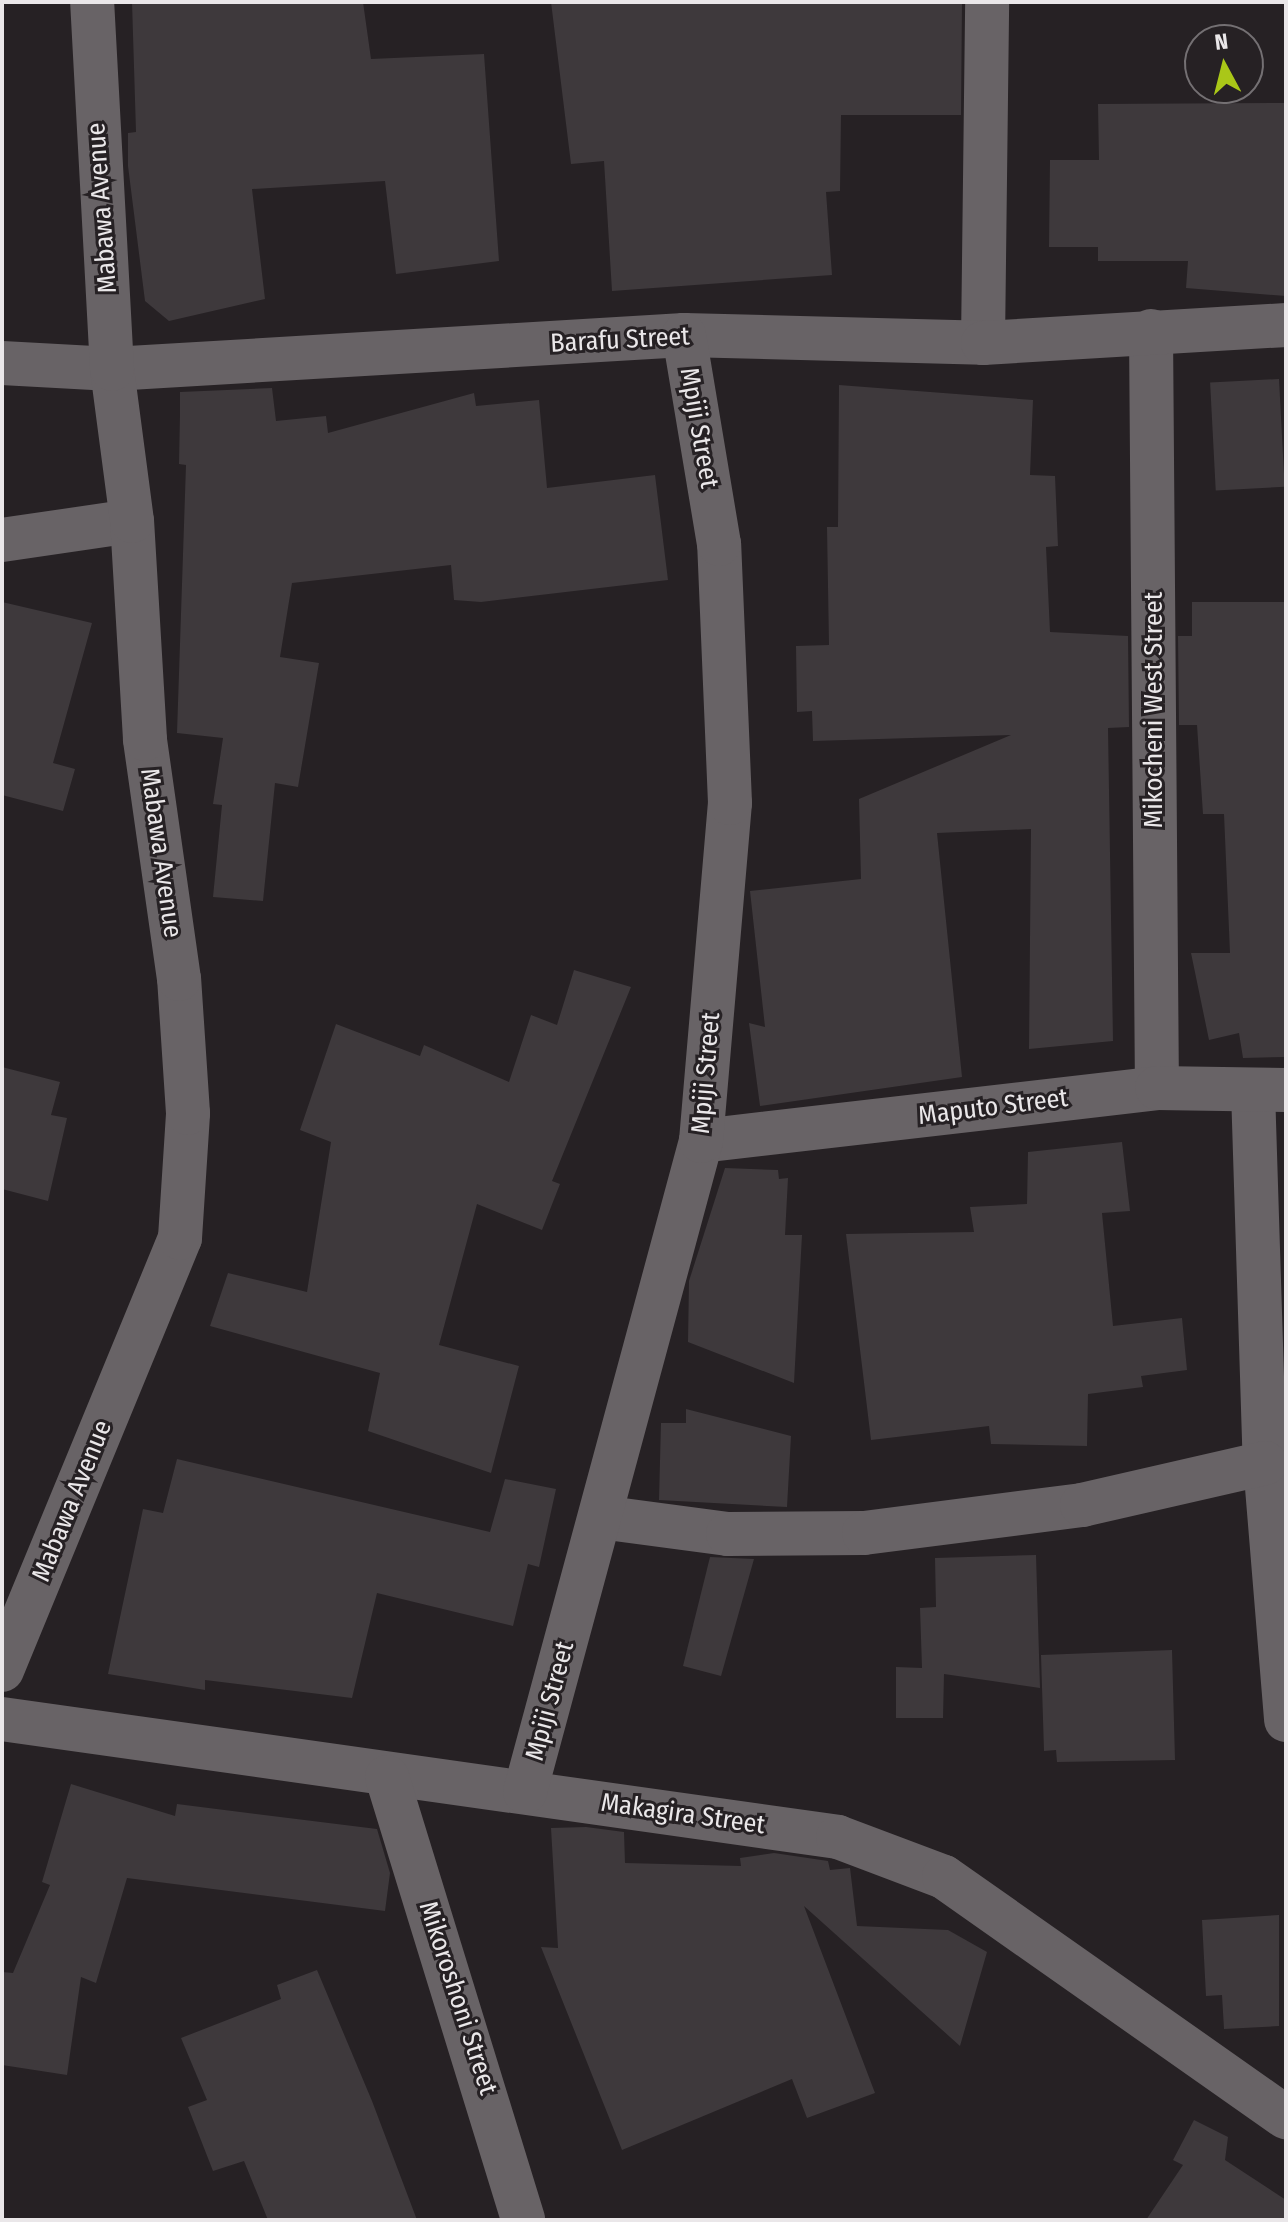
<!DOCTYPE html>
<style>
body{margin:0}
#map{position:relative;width:1288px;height:2222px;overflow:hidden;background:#262124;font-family:"Fira Sans Condensed",sans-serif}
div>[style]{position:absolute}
.building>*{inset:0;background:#3e393c;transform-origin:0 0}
.minor>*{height:44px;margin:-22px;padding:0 22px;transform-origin:22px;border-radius:22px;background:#686366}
span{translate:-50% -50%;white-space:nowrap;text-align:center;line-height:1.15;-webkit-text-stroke:6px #262124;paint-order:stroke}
.street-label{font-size:26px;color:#eae7e9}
.frame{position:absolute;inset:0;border:4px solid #eae7e9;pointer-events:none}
.north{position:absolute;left:1184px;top:24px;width:80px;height:80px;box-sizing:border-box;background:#262124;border:2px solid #747073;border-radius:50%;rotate:353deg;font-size:22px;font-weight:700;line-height:32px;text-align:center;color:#eae7e9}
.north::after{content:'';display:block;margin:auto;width:28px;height:36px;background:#aac718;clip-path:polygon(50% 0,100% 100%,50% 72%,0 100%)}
</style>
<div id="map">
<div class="building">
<div style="clip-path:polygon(132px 2px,363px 2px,371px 59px,484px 54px,499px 261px,396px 274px,385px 181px,252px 189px,265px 299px,169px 321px,145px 301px,128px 166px,128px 133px,136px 132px)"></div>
<div style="clip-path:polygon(551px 2px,962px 2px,961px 115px,841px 115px,840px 191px,826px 192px,832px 275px,612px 291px,604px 161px,571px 164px)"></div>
<div style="clip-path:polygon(1286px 103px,1286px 296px,1186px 288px,1188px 261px,1098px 261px,1098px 247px,1049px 247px,1050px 160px,1099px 160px,1098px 104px)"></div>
<div style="left:1279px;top:379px;width:108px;height:69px;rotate:87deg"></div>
<div style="clip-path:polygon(839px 385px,1033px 400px,1030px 475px,1055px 476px,1058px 546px,1046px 547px,1050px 632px,1128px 636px,1129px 727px,1108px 728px,1113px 1041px,1029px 1049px,1031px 829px,937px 833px,962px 1077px,760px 1106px,749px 1023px,765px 1027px,750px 891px,861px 879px,859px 799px,1011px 735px,813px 741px,812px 711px,797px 712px,796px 646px,829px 645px,827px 527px,838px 527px)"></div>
<div style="clip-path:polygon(272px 388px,276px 421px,326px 416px,328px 433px,474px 393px,476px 406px,539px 400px,547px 488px,655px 475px,668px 580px,481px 602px,454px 600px,451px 565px,292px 583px,280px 657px,319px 663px,298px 787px,275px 783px,263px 901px,213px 897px,222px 805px,213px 804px,223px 738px,177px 733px,186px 465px,179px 464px,180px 414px,180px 392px)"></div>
<div style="clip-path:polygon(2px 602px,92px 623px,53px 763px,75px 769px,63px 811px,2px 795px)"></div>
<div style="clip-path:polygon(1192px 602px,1286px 602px,1286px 1057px,1243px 1058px,1239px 1033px,1209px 1040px,1191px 953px,1230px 953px,1224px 814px,1203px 814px,1197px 725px,1179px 725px,1178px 636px,1192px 636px)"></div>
<div style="clip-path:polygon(574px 970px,631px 987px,552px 1181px,560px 1184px,542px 1230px,477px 1204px,439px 1345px,519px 1366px,491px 1473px,368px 1431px,380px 1373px,210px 1326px,228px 1273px,307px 1292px,331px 1142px,300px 1130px,336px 1024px,420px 1056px,424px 1045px,509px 1082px,531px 1015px,557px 1025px)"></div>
<div style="clip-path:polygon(2px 1067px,60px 1082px,51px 1115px,67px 1118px,48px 1201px,2px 1189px)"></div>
<div style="clip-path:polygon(1122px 1142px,1130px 1211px,1102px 1213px,1113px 1326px,1182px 1318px,1187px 1370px,1141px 1376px,1143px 1387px,1088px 1394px,1087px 1446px,991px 1444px,989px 1426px,871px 1440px,846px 1234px,974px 1232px,970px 1207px,1027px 1204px,1028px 1152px)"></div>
<div style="clip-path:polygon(725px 1168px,778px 1170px,779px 1179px,788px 1178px,785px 1235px,802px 1235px,794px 1383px,688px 1342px,689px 1281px)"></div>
<div style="clip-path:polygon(686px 1409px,791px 1436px,787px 1507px,659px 1500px,661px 1423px,686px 1423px)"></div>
<div style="clip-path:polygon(177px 1459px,490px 1532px,505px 1479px,556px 1489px,539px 1567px,528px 1564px,513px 1626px,377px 1593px,352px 1698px,205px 1680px,205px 1690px,108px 1674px,143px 1509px,163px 1513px)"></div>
<div style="clip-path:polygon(1036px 1555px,1040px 1688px,944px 1674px,943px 1718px,896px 1718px,896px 1667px,922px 1668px,920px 1608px,936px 1607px,935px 1558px)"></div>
<div style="clip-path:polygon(710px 1557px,754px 1559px,721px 1676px,683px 1666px)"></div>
<div style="clip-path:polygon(1172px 1650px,1175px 1760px,1057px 1762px,1056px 1750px,1044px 1751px,1041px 1655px)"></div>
<div style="clip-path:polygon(71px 1784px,175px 1816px,177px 1804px,377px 1829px,390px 1873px,385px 1911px,127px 1878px,96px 1983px,81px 1977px,67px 2075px,2px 2065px,2px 1972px,13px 1973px,50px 1885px,42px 1882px)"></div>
<div style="clip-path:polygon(586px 1827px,624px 1832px,625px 1863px,741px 1866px,740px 1858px,774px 1853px,828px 1861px,830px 1870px,850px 1868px,857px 1926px,948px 1930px,987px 1952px,960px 2046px,804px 1906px,875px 2093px,807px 2118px,792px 2079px,622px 2150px,541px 1947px,558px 1948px,551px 1828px)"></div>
<div style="clip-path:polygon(1279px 1915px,1279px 2026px,1224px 2029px,1222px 1995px,1206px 1996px,1202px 1920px)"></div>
<div style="clip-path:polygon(317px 1970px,372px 2101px,417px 2220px,268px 2220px,244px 2161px,213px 2171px,188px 2107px,207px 2100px,181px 2038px,281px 1999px,277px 1985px)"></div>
<div style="clip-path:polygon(1194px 2120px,1228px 2137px,1225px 2160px,1286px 2200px,1286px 2220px,1146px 2220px,1183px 2165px,1173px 2160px)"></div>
</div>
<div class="minor">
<div style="left:1151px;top:331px;width:757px;rotate:89.55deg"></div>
<div style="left:983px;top:343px;width:341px;rotate:-89.3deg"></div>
<div style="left:2px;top:363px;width:110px;rotate:3.1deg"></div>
<div style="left:112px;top:369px;width:573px;rotate:-3.4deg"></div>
<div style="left:684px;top:335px;width:299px;rotate:1.5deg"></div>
<div style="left:983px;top:343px;width:304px;rotate:-3.4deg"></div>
<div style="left:2px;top:540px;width:131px;rotate:-8.3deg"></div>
<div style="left:1253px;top:1090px;width:373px;rotate:88.2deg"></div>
<div style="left:1265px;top:1463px;width:258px;rotate:85.3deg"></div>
<div style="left:701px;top:1141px;width:459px;rotate:-6.6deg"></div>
<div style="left:1157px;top:1088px;width:129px;rotate:0.9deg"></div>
<div style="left:600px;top:1517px;width:129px;rotate:7.6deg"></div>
<div style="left:728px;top:1534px;width:136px;rotate:-0.4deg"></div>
<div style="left:864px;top:1533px;width:220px;rotate:-7.3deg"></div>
<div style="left:1082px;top:1505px;width:188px;rotate:-12.9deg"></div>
<div style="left:2px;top:1670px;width:467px;rotate:-67.6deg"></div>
<div style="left:180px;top:1238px;width:125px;rotate:-86.3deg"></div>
<div style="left:188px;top:1113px;width:134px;rotate:-93.8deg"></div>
<div style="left:179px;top:979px;width:242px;rotate:-98.1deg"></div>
<div style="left:145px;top:739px;width:218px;rotate:-93.4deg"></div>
<div style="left:132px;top:521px;width:153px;rotate:-97.5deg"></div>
<div style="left:112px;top:369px;width:368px;rotate:-93.1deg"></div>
<div style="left:2px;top:1719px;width:844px;rotate:8.03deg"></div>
<div style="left:838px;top:1837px;width:113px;rotate:20.7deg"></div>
<div style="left:944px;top:1877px;width:418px;rotate:35.1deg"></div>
<div style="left:387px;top:1777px;width:463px;rotate:72.9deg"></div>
<div style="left:525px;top:1792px;width:674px;rotate:-74.87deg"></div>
<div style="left:701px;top:1141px;width:339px;rotate:-85.1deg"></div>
<div style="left:730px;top:803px;width:259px;rotate:-92.4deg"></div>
<div style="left:719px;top:544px;width:212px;rotate:-99.5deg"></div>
</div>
<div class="street-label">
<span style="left:102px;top:208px;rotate:-94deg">Mabawa Avenue</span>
<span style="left:620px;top:340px;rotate:-3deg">Barafu Street</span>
<span style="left:699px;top:428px;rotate:80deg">Mpiji Street</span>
<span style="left:1154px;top:710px;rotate:-90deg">Mikocheni West Street</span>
<span style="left:161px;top:853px;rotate:82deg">Mabawa Avenue</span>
<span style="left:706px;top:1073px;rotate:-85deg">Mpiji Street</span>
<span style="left:993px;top:1107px;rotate:-7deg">Maputo Street</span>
<span style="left:72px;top:1501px;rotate:-68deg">Mabawa Avenue</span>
<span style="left:550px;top:1701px;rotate:-75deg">Mpiji Street</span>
<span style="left:683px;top:1814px;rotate:8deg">Makagira Street</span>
<span style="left:458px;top:1998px;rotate:72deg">Mikoroshoni Street</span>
</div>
<div class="frame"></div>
<div class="north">N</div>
</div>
